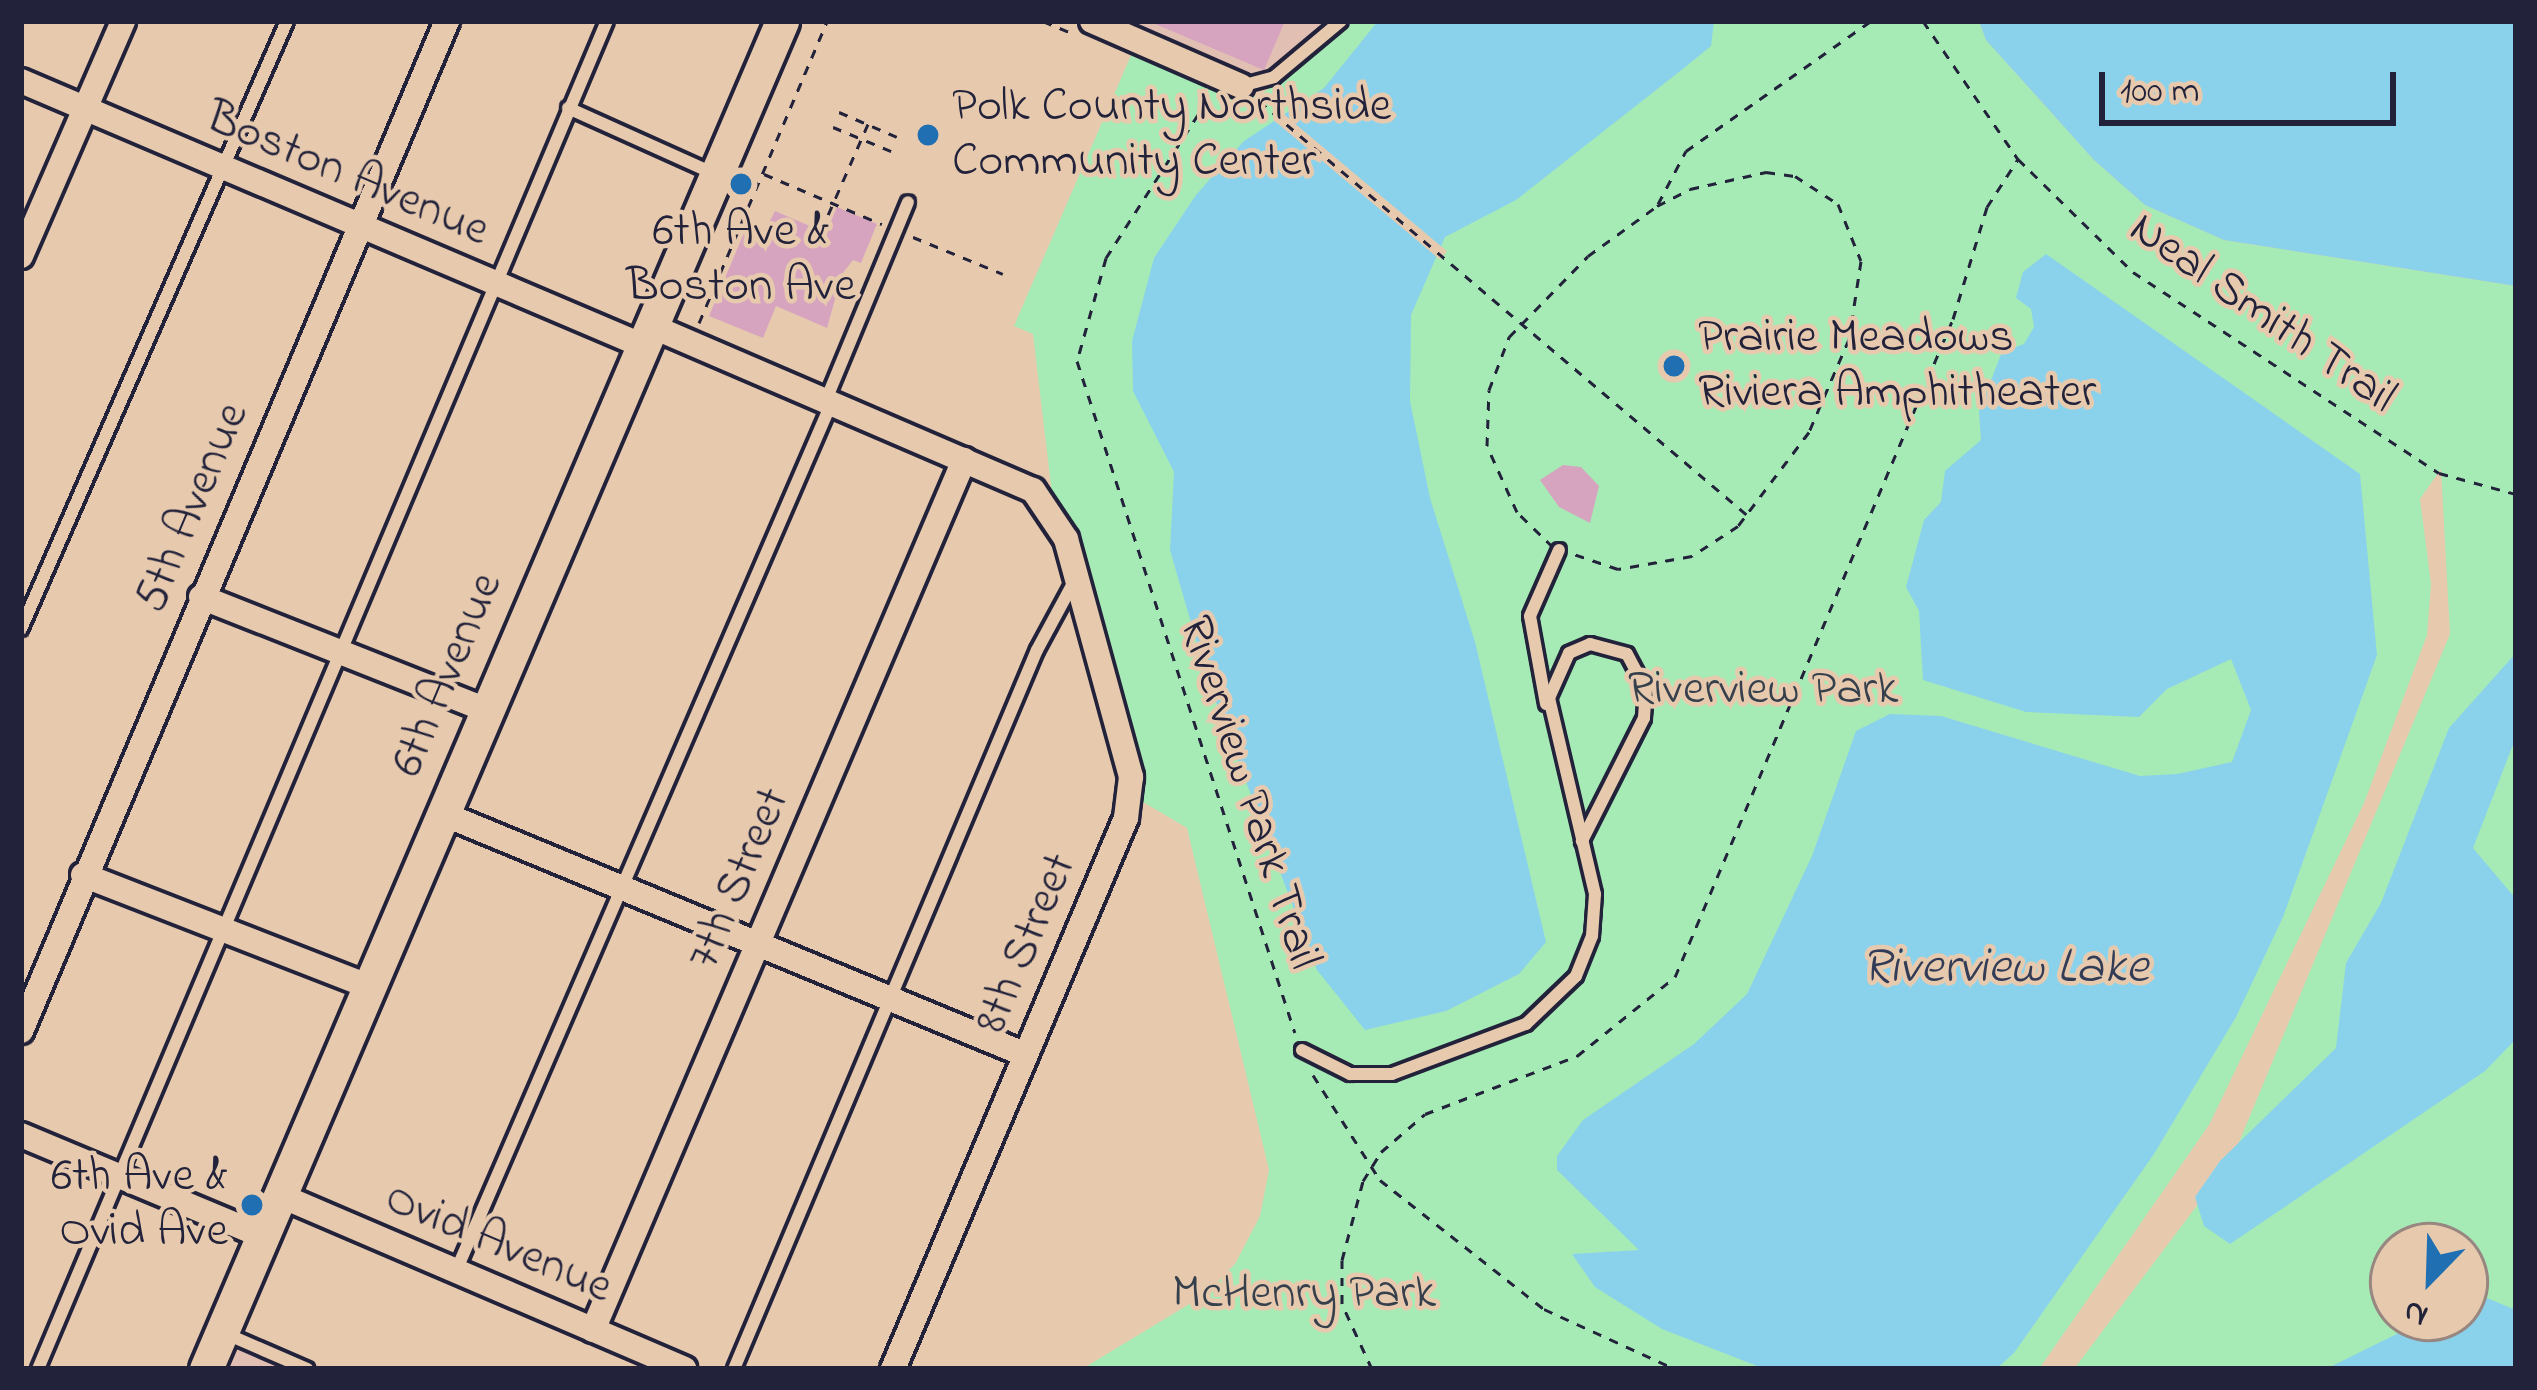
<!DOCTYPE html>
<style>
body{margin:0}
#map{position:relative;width:2537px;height:1390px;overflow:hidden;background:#e7caae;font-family:"Indie Flower",sans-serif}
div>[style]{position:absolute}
.built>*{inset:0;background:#e2bfb3}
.green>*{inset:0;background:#a6eab5}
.water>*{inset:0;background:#8ad2ec}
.pier>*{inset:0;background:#e7caae;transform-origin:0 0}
.building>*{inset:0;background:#d7a4bf}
.path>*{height:3px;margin-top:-1.5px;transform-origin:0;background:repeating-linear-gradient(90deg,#22223b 0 9px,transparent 0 18px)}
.roads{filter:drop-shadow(3px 0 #22223b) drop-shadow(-3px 0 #22223b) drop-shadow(0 3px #22223b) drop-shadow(0 -3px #22223b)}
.service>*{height:12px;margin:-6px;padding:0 6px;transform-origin:6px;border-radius:6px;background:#e7caae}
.minor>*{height:24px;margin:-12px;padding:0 12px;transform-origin:12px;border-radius:12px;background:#e7caae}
.secondary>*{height:33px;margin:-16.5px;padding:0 16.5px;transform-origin:16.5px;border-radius:16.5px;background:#e7caae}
.dots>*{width:33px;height:33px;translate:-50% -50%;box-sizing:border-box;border:6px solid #e7caae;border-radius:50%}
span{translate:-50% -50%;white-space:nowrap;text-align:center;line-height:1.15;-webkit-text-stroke:9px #e7caae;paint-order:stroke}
.poi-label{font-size:48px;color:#22223b}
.left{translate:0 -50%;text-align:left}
.right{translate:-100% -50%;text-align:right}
.street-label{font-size:48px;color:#22223b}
.park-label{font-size:48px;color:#36404d}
.water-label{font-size:51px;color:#323c56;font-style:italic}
.frame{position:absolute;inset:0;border:24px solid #22223b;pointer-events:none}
.north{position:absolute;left:2369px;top:1222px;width:120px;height:120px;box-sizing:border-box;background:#e7caae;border:3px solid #988780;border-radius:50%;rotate:203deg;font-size:33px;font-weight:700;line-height:48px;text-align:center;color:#22223b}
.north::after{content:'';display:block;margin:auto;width:42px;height:54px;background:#1f6fb2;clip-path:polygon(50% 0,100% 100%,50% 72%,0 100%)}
.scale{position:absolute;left:2099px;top:72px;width:297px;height:54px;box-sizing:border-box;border:6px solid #22223b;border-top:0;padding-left:15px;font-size:36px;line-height:42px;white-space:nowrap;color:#22223b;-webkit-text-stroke:9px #e7caae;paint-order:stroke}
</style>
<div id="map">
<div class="built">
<div style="clip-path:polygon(1129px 21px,1350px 21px,1272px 86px)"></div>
<div style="clip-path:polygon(221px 1332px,307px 1369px,206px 1369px)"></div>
</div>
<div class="green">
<div style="clip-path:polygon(evenodd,1350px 21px,1979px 21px,1986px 40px,2094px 160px,2145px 205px,2224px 240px,2516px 286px,2516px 1369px,2074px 1369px,2232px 1159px,2450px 634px,2441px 469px,2420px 499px,2431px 584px,2427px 635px,2364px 803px,2209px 1125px,2039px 1369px,1082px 1369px,1206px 1294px,1235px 1264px,1260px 1216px,1269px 1170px,1187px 828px,1133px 796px,1054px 511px,1033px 334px,1014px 326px,1132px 53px,1235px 97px,1241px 86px,1257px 98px,1350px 21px,2393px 1246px,2465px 1246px,2465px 1318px,2393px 1318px,2393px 1246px)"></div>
</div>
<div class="water">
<div style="clip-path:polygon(1378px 21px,1714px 21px,1711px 46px,1684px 68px,1516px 200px,1445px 237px,1411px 315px,1410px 401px,1430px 498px,1475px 642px,1546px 942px,1519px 974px,1446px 1011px,1365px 1030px,1317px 970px,1207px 678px,1170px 550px,1174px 472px,1133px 391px,1132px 341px,1154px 258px,1196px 195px,1244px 141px,1324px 88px)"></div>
<div style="clip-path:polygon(1979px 21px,2516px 21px,2516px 286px,2224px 240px,2145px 205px,2094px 160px,1986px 40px)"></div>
<div style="clip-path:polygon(2046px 254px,2360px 474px,2377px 655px,2283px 917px,2236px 1017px,2154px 1154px,2014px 1353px,1996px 1369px,1765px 1369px,1662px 1329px,1595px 1287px,1572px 1254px,1639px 1250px,1557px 1170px,1557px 1156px,1583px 1120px,1694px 1044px,1747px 994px,1812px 856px,1856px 731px,1890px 714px,1941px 716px,2140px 776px,2177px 774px,2232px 762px,2251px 710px,2231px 659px,2167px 689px,2139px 717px,2026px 712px,1923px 680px,1919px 611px,1906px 587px,1924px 520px,1941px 502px,1945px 471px,1981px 440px,1979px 411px,2002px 352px,2024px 344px,2034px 327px,2031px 309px,2016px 298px,2023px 272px)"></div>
<div style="clip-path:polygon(2516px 653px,2516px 737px,2473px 848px,2516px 899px,2516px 1039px,2485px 1071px,2230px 1244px,2204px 1226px,2195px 1197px,2220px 1161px,2336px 1048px,2346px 963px,2381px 903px,2449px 728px)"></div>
<div style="clip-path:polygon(2477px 1294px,2516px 1310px,2516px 1369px,2326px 1369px,2429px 1318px,2465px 1318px,2465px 1300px)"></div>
</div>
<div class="pier">
<div style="left:1280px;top:111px;width:218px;height:11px;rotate:40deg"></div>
</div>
<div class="building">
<div style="clip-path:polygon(1148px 21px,1285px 21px,1264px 70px)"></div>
<div style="clip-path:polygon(837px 207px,877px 224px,861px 263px,853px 260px,842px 274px,827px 328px,776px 306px,763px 338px,709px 316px,746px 228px,763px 234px,775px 211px,826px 233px)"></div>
<div style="clip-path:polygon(1563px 465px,1581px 467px,1599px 486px,1590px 523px,1559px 507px,1540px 480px)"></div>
</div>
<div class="path">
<div style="left:1043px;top:21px;width:30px;rotate:23deg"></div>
<div style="left:1923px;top:21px;width:168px;rotate:55.5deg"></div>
<div style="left:2018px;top:159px;width:161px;rotate:44.5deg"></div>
<div style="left:2133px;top:272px;width:366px;rotate:33.3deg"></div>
<div style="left:2439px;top:473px;width:80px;rotate:15.3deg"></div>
<div style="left:1208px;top:99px;width:189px;rotate:122.7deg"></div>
<div style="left:1106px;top:258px;width:107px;rotate:105.7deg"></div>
<div style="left:1077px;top:361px;width:706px;rotate:72.03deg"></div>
<div style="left:1259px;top:101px;width:639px;rotate:40.3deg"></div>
<div style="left:839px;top:112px;width:63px;rotate:23.3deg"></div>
<div style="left:833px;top:127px;width:63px;rotate:22.5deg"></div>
<div style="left:1766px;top:172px;width:29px;rotate:8deg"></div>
<div style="left:1795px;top:176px;width:51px;rotate:33.1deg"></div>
<div style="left:1838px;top:204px;width:61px;rotate:68deg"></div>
<div style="left:1861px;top:261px;width:79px;rotate:98.7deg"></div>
<div style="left:1849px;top:339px;width:101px;rotate:113.3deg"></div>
<div style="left:1809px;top:432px;width:118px;rotate:127.1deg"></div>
<div style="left:1738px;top:526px;width:55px;rotate:146.9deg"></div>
<div style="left:1692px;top:556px;width:75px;rotate:170deg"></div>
<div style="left:1618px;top:569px;width:69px;rotate:-161.3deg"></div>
<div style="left:1553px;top:547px;width:50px;rotate:-135.8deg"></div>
<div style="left:1517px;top:512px;width:72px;rotate:-114.4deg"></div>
<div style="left:1487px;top:446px;width:56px;rotate:-88deg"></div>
<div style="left:1489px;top:390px;width:57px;rotate:-69.3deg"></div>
<div style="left:1509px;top:337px;width:113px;rotate:-45.7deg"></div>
<div style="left:1588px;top:256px;width:85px;rotate:-35.9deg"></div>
<div style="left:1657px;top:206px;width:37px;rotate:-27deg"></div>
<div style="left:1690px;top:189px;width:78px;rotate:-12.6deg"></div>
<div style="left:764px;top:174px;width:128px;rotate:23deg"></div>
<div style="left:1658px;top:204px;width:60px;rotate:-62.2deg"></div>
<div style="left:1686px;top:151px;width:226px;rotate:-35.1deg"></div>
<div style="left:821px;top:231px;width:117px;rotate:-66.3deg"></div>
<div style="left:913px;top:237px;width:97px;rotate:22.3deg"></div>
<div style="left:699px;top:323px;width:328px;rotate:-67deg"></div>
<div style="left:1313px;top:1075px;width:125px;rotate:57.5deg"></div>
<div style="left:1380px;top:1180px;width:209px;rotate:38.2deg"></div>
<div style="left:1544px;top:1309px;width:144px;rotate:24.6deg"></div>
<div style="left:1372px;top:1369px;width:72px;rotate:-114.8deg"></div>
<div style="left:1342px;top:1304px;width:44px;rotate:-90deg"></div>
<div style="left:1342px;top:1260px;width:82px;rotate:-75.1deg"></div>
<div style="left:1363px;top:1181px;width:34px;rotate:-58deg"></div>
<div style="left:1381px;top:1152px;width:58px;rotate:-40.8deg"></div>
<div style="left:1425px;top:1114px;width:163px;rotate:-20.9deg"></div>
<div style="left:1577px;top:1056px;width:126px;rotate:-38.9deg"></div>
<div style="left:1675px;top:977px;width:714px;rotate:-67.1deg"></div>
<div style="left:1953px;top:319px;width:117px;rotate:-73.1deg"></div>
<div style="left:1987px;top:207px;width:57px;rotate:-57.1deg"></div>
</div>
<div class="roads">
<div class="service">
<div style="left:1241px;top:86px;width:34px;rotate:-15deg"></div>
<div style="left:1274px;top:77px;width:87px;rotate:-39.9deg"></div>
<div style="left:568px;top:108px;width:161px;rotate:24.2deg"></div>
<div style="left:826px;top:400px;width:214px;rotate:-67.5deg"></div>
<div style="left:21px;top:629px;width:664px;rotate:-66.37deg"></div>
<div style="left:1546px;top:704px;width:89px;rotate:-100.3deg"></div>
<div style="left:1530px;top:616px;width:72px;rotate:-66.3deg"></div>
<div style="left:1302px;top:1050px;width:54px;rotate:26.6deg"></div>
<div style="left:1350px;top:1074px;width:42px"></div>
<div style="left:1392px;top:1074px;width:143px;rotate:-20.5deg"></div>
<div style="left:1526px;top:1024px;width:69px;rotate:-43.8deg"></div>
<div style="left:1576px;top:976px;width:43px;rotate:-68.2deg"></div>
<div style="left:1592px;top:936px;width:42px;rotate:-85.9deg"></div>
<div style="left:1595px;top:894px;width:201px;rotate:-103.2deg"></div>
<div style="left:1549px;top:698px;width:49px;rotate:-66deg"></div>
<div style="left:1569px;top:653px;width:23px;rotate:-23deg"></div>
<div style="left:1590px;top:644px;width:38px;rotate:15deg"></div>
<div style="left:1627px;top:654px;width:40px;rotate:62deg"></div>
<div style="left:1646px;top:689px;width:29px;rotate:94deg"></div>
<div style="left:1644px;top:718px;width:138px;rotate:116.8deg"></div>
<div style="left:456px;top:1271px;width:945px;rotate:-66.61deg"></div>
<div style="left:222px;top:1332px;width:93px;rotate:23.5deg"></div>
<div style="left:38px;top:1369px;width:1463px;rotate:-67.12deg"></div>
<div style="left:734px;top:1369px;width:780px;rotate:-67.15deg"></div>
<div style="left:1037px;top:650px;width:82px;rotate:-61.6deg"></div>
</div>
<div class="minor">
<div style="left:1092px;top:21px;width:163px;rotate:23.6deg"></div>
<div style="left:21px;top:81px;width:674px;rotate:23.06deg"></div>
<div style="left:21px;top:256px;width:256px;rotate:-66.5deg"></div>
<div style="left:649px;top:325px;width:418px;rotate:23.3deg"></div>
<div style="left:1033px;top:490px;width:59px;rotate:56deg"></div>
<div style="left:1066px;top:539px;width:247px;rotate:74.7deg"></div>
<div style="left:1131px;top:777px;width:41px;rotate:97deg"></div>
<div style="left:1126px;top:818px;width:598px;rotate:112.92deg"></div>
<div style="left:201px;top:597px;width:307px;rotate:21.6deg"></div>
<div style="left:441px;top:813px;width:633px;rotate:22.47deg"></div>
<div style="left:83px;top:875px;width:306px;rotate:21.3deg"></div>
<div style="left:21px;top:1031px;width:1096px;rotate:-67.13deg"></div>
<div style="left:21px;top:1135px;width:261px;rotate:22.7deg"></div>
<div style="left:279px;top:1195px;width:441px;rotate:23.2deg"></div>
<div style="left:593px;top:1330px;width:946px;rotate:-66.9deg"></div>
</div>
<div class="secondary">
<div style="left:206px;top:1369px;width:1466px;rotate:-66.86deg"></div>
</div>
</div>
<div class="dots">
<div style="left:928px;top:135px;background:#1f6fb2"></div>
<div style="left:741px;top:184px;background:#1f6fb2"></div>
<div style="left:1674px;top:366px;background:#1f6fb2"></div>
<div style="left:252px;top:1205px;background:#1f6fb2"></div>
</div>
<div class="poi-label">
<span class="left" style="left:952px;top:135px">Polk County Northside<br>Community Center</span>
<span style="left:741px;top:260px">6th Ave &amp;<br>Boston Ave</span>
<span class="left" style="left:1698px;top:366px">Prairie Meadows<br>Riviera Amphitheater</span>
<span class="right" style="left:228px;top:1205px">6th Ave &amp;<br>Ovid Ave</span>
</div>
<div class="street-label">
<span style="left:347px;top:175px;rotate:23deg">Boston Avenue</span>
<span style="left:2262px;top:314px;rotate:35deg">Neal Smith Trail</span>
<span style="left:193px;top:508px;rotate:-67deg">5th Avenue</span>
<span style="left:448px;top:675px;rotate:-67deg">6th Avenue</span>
<span style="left:1248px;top:793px;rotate:72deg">Riverview Park Trail</span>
<span style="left:740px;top:879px;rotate:-67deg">7th Street</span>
<span style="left:1027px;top:944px;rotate:-67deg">8th Street</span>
<span style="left:498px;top:1244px;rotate:23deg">Ovid Avenue</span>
</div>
<div class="park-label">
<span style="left:1763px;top:691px">Riverview Park</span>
<span style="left:1304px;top:1295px">McHenry Park</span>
</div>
<div class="water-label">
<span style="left:2005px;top:969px">Riverview Lake</span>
</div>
<div class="frame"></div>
<div class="north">N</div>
<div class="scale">100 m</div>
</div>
